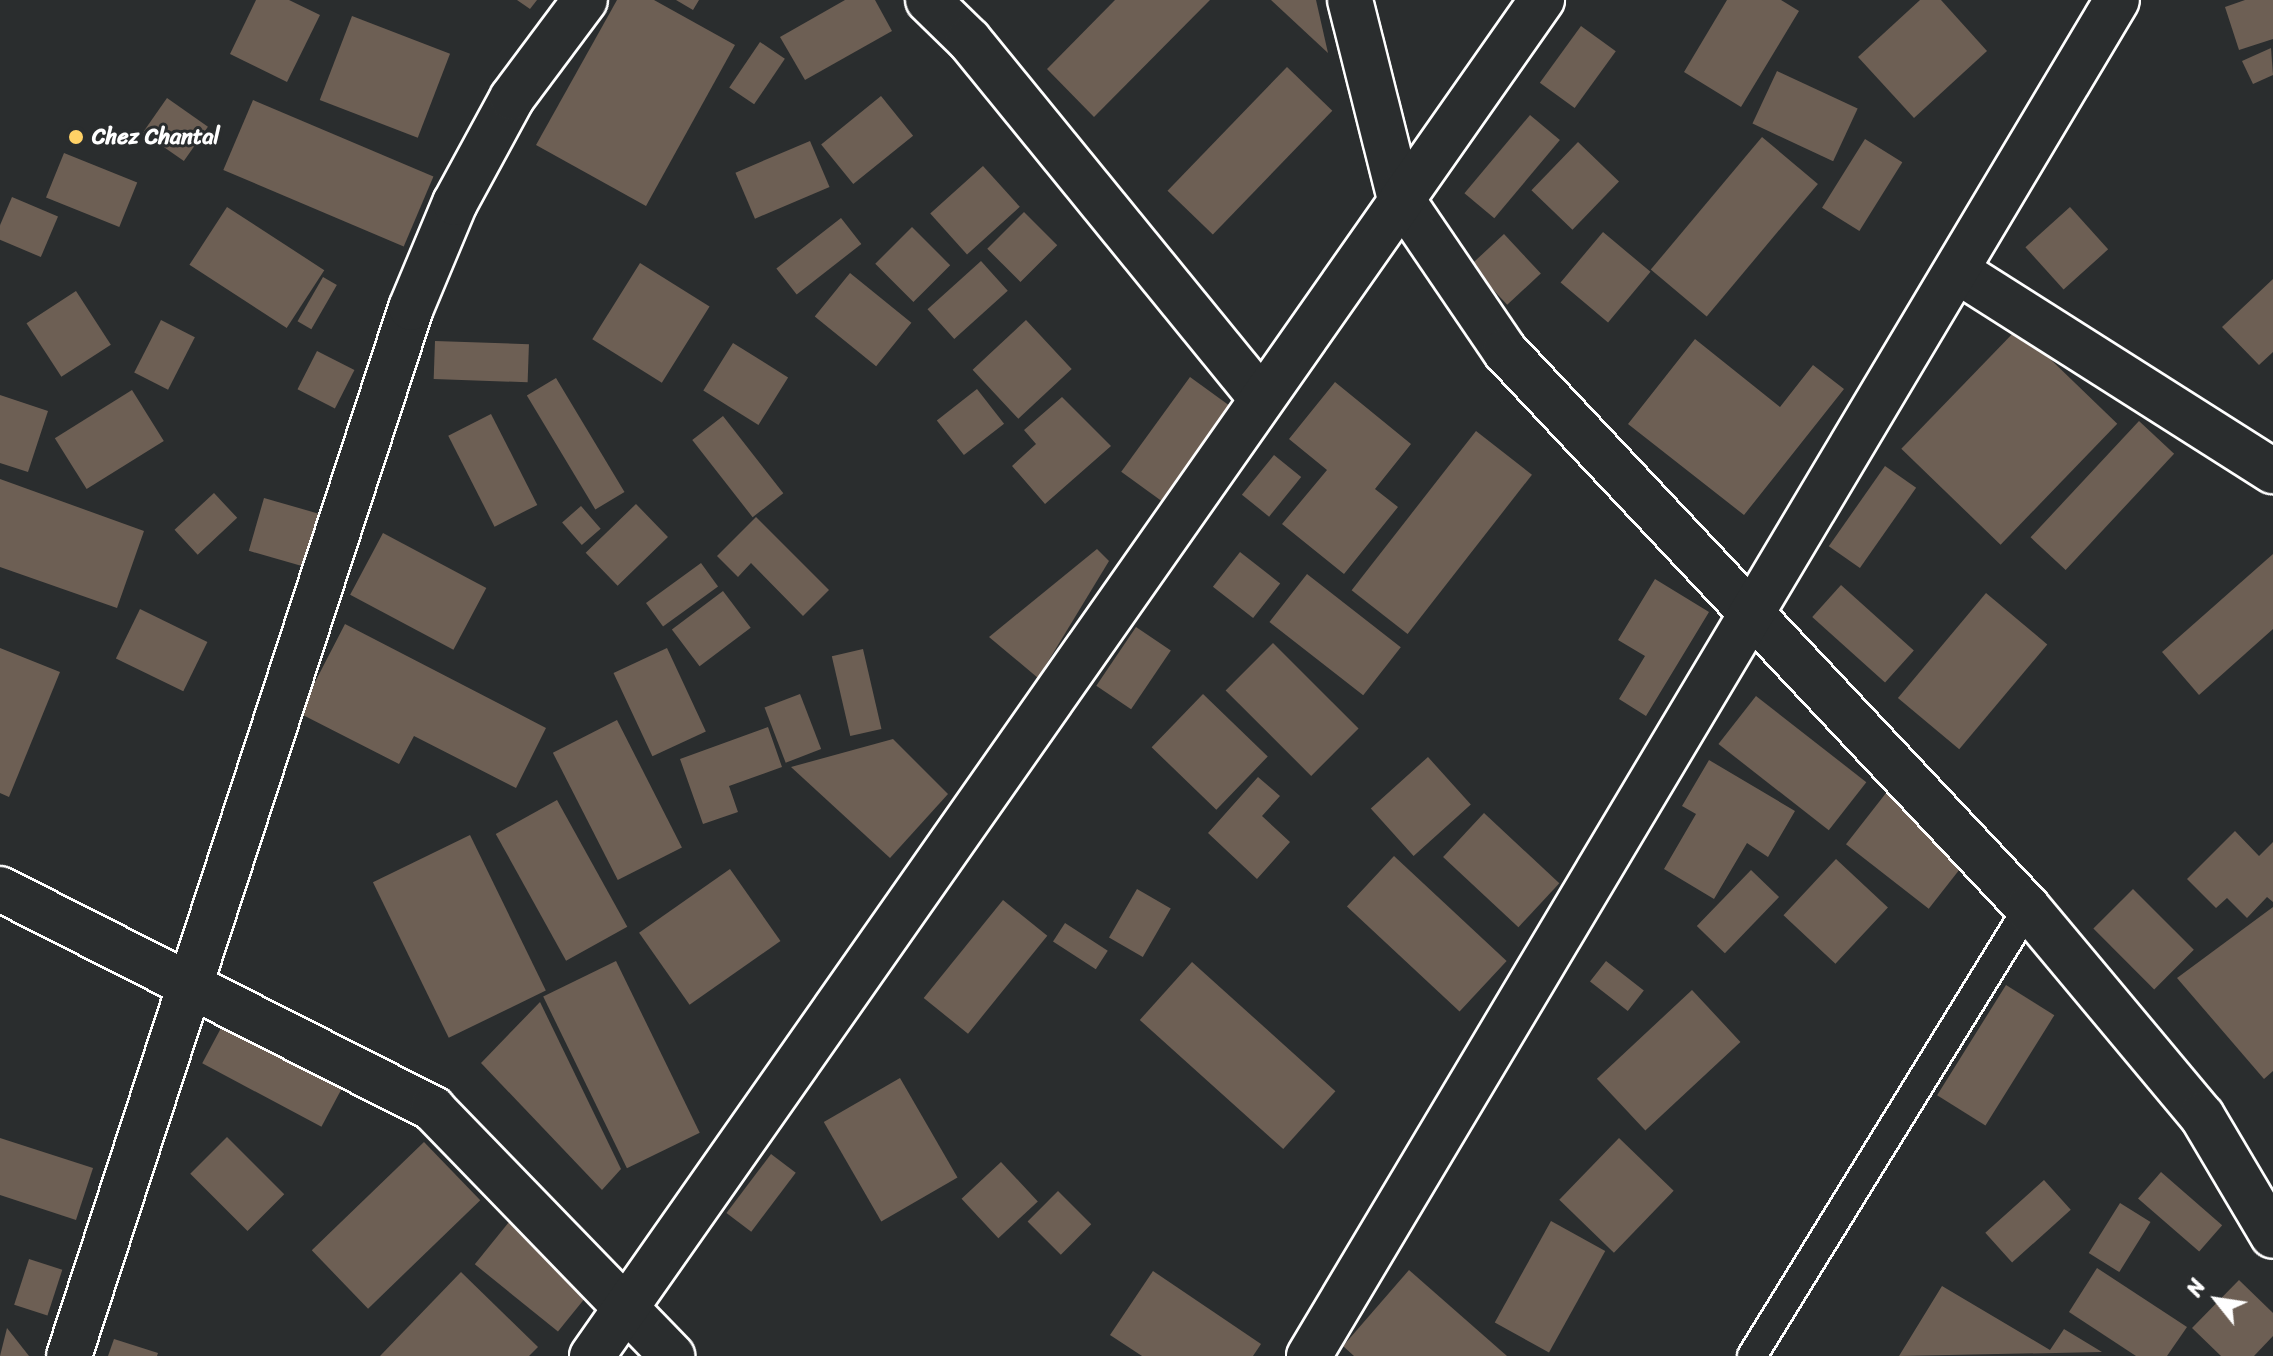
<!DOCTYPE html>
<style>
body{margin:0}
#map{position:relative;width:2273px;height:1356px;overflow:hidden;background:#2a2d2e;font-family:Sriracha,sans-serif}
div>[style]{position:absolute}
.building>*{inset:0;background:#6d5f54;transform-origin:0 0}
.roads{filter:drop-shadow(2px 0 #fff) drop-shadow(-2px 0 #fff) drop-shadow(0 2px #fff) drop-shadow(0 -2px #fff)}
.service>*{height:28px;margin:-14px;padding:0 14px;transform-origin:14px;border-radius:14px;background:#2a2d2e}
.minor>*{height:44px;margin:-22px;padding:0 22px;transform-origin:22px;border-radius:22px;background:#2a2d2e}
.dots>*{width:22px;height:22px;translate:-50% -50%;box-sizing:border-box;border:4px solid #2a2d2e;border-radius:50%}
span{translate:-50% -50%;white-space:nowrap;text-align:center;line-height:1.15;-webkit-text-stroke:6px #2a2d2e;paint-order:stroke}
.poi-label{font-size:22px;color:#fff;font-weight:700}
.left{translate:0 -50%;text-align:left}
.north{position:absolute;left:2177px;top:1260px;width:80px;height:80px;-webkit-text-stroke:6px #2a2d2e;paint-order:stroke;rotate:300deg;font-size:22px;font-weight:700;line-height:32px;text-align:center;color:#fff}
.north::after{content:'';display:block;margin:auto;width:28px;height:36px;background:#fff;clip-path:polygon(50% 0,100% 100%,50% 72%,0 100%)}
</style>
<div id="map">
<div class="building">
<div style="clip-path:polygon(256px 0,289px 0,320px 15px,287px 82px,230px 54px)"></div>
<div style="clip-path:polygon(517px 0,537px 0,530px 9px)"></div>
<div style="clip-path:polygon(617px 0,654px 0,735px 45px,646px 206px,536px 145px)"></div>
<div style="clip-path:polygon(676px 0,699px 0,693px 10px)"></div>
<div style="clip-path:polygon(845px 0,875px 0,892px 31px,805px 80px,780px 37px)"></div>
<div style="clip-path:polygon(1115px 0,1210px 0,1094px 117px,1047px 69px)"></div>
<div style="clip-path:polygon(1271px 0,1316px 0,1328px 53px)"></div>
<div style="clip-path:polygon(1727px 0,1781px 0,1799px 11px,1741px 107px,1684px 72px)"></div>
<div style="clip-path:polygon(1920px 0,1941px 0,1987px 51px,1914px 118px,1858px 57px)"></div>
<div style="clip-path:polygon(2245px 0,2273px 0,2273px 39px,2239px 50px,2225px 7px)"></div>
<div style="left:352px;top:16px;width:105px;height:90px;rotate:21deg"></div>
<div style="left:1581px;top:26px;width:43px;height:70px;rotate:36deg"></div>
<div style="left:760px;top:42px;width:30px;height:55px;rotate:34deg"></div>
<div style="clip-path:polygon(2271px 48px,2273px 75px,2253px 84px,2242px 61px)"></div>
<div style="left:1287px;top:67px;width:63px;height:172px;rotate:44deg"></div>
<div style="left:1777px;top:71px;width:89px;height:58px;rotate:25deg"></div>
<div style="left:881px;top:96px;width:51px;height:77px;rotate:51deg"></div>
<div style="left:167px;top:98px;width:50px;height:42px;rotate:35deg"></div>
<div style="left:253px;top:100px;width:196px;height:76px;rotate:23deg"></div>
<div style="left:1530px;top:115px;width:39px;height:102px;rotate:40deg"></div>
<div style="left:1762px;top:137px;width:73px;height:173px;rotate:40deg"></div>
<div style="left:1865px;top:139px;width:44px;height:81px;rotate:32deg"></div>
<div style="left:810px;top:141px;width:50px;height:81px;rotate:67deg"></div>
<div style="left:1578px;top:142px;width:57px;height:67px;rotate:44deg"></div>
<div style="left:64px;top:153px;width:79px;height:48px;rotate:22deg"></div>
<div style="left:983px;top:166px;width:55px;height:71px;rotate:48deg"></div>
<div style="left:12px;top:197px;width:50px;height:44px;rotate:23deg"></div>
<div style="left:227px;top:207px;width:116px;height:69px;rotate:33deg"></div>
<div style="left:2070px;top:207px;width:57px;height:60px;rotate:48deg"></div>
<div style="left:1024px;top:212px;width:47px;height:52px;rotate:45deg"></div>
<div style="left:841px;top:218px;width:33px;height:82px;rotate:52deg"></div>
<div style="left:912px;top:227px;width:54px;height:52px;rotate:45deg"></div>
<div style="left:1603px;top:232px;width:62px;height:66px;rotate:40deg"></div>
<div style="left:1504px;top:234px;width:54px;height:46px;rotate:47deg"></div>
<div style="left:981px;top:261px;width:40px;height:72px;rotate:48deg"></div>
<div style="left:640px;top:263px;width:82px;height:90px;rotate:32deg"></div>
<div style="left:850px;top:273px;width:79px;height:56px;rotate:39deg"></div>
<div style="left:323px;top:277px;width:16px;height:51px;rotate:30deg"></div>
<div style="clip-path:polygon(2273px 279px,2273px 352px,2259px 365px,2222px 327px)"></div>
<div style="left:76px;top:291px;width:64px;height:59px;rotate:57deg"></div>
<div style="left:161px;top:320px;width:38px;height:59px;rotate:27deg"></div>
<div style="left:1026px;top:320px;width:67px;height:73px;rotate:47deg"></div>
<div style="left:2018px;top:328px;width:138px;height:168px;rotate:44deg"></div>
<div style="clip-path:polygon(1695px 339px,1780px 407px,1813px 365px,1844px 389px,1744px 515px,1628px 424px)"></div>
<div style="left:435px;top:341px;width:94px;height:38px;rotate:2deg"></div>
<div style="left:733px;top:343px;width:65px;height:56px;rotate:32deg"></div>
<div style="left:317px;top:351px;width:42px;height:43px;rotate:27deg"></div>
<div style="left:1190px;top:377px;width:52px;height:117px;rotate:36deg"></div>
<div style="left:556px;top:378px;width:133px;height:34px;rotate:59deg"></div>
<div style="clip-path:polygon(1335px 382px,1411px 444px,1375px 489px,1398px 507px,1344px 574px,1282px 524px,1327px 470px,1289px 439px)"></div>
<div style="left:977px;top:389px;width:44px;height:51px;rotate:52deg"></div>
<div style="left:132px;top:390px;width:60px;height:91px;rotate:58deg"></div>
<div style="clip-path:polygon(0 395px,48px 411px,28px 472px,0 463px)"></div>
<div style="clip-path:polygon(1062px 397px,1111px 446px,1045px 504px,1012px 466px,1036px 444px,1024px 430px)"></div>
<div style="left:491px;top:414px;width:102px;height:48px;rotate:63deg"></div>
<div style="left:723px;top:416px;width:98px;height:39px;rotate:52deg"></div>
<div style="left:2139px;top:421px;width:48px;height:159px;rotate:43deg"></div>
<div style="left:1476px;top:431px;width:71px;height:202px;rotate:38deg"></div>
<div style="left:1274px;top:455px;width:35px;height:51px;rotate:39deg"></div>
<div style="left:1885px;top:466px;width:38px;height:98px;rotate:35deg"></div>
<div style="clip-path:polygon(0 479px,144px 531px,117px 608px,0 567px)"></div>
<div style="left:214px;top:493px;width:34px;height:54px;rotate:47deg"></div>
<div style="left:264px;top:498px;width:57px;height:55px;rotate:16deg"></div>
<div style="left:636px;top:504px;width:46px;height:70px;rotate:46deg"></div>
<div style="left:581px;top:506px;width:30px;height:25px;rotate:49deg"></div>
<div style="clip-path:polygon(756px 517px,829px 590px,803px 616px,751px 563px,738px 577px,717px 556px)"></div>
<div style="left:383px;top:533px;width:117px;height:70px;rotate:28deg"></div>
<div style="clip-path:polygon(1097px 549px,1109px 561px,1038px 678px,989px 637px)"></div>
<div style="left:1240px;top:552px;width:51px;height:44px;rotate:38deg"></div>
<div style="clip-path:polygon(2273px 554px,2273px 629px,2199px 695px,2162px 652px)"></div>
<div style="left:701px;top:563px;width:29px;height:68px;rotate:54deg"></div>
<div style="left:1307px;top:574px;width:119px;height:61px;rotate:38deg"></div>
<div style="clip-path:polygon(1655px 579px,1709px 612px,1646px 716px,1619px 699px,1645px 656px,1618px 640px)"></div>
<div style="left:1841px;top:585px;width:98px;height:43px;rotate:42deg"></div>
<div style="left:723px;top:591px;width:46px;height:64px;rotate:53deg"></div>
<div style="left:1986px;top:593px;width:80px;height:137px;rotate:40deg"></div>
<div style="left:140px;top:609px;width:75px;height:55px;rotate:26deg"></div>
<div style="clip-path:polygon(345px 624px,546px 728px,516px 788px,414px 736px,399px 764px,299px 713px)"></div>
<div style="left:1136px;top:627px;width:42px;height:71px;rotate:34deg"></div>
<div style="left:1273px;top:643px;width:121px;height:67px;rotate:45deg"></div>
<div style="clip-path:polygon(0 648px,60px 672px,9px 797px,0 793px)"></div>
<div style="left:667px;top:648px;width:92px;height:59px;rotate:65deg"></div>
<div style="left:863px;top:649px;width:82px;height:32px;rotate:77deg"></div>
<div style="left:800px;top:694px;width:59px;height:38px;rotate:69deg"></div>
<div style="left:1203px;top:694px;width:90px;height:74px;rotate:44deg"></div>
<div style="left:1756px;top:696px;width:140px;height:61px;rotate:38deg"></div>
<div style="left:617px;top:720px;width:143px;height:72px;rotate:63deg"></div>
<div style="clip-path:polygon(768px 727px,782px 767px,729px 786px,738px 812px,703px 824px,680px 759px)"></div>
<div style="clip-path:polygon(893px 739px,948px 794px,890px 858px,791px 767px)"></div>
<div style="left:1428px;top:757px;width:64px;height:77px;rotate:48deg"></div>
<div style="clip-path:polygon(1709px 760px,1795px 811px,1768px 857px,1747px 843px,1714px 899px,1664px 869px,1696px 814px,1682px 806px)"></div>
<div style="clip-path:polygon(1258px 777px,1280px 796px,1262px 816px,1290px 842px,1257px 879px,1208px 833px)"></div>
<div style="left:1886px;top:793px;width:105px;height:65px;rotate:38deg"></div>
<div style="left:557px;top:800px;width:145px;height:70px;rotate:61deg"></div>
<div style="left:1484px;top:813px;width:103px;height:60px;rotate:43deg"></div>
<div style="clip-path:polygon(2235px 831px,2259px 856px,2273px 842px,2273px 902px,2267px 897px,2247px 918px,2227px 898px,2216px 908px,2187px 879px)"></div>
<div style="left:470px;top:835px;width:173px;height:108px;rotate:64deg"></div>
<div style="left:1394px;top:856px;width:154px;height:69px;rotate:43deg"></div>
<div style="left:1836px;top:859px;width:71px;height:77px;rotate:43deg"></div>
<div style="left:730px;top:869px;width:88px;height:111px;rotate:55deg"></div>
<div style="left:1751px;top:870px;width:39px;height:78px;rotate:44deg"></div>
<div style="left:1137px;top:889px;width:39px;height:56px;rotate:30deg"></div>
<div style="left:2133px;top:889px;width:86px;height:56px;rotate:45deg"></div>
<div style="left:1003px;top:900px;width:57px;height:126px;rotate:39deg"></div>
<div style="clip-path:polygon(2273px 907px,2273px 1071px,2264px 1079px,2177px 978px)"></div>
<div style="left:1065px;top:923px;width:51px;height:22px;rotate:33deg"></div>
<div style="left:616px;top:961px;width:191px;height:81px;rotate:64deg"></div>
<div style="left:1606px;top:961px;width:48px;height:26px;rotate:38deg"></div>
<div style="left:1192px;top:962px;width:193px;height:78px;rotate:42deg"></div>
<div style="left:2006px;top:985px;width:57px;height:130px;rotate:32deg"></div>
<div style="left:1692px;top:990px;width:71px;height:130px;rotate:47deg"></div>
<div style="clip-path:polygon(540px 1002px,621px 1169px,602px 1190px,481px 1063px)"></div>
<div style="left:229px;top:1013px;width:135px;height:57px;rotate:28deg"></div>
<div style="left:900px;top:1078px;width:115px;height:88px;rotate:60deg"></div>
<div style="left:227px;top:1137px;width:81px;height:52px;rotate:45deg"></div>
<div style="clip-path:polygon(0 1138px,93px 1168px,76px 1220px,0 1195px)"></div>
<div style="left:1619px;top:1138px;width:76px;height:86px;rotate:44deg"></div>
<div style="left:424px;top:1142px;width:81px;height:156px;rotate:46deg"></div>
<div style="left:771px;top:1154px;width:31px;height:74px;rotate:37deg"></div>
<div style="left:1001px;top:1162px;width:54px;height:54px;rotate:47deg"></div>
<div style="left:2161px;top:1172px;width:81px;height:35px;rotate:41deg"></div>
<div style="left:2044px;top:1180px;width:40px;height:79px;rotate:48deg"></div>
<div style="left:1058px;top:1191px;width:47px;height:43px;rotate:45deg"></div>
<div style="left:2120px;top:1203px;width:36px;height:59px;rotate:32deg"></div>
<div style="left:522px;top:1206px;width:107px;height:75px;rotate:39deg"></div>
<div style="left:1551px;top:1221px;width:62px;height:116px;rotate:29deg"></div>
<div style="left:29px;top:1259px;width:35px;height:48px;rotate:18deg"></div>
<div style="clip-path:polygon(2097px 1268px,2187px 1327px,2167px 1356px,2136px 1356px,2069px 1312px)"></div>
<div style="clip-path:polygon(1409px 1270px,1507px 1356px,1354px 1356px,1343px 1346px)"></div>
<div style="clip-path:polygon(1153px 1271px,1261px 1344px,1253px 1356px,1142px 1356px,1110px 1335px)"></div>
<div style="clip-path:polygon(461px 1272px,538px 1347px,529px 1356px,380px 1356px)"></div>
<div style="clip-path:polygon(2239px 1280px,2273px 1313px,2273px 1336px,2254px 1356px,2221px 1356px,2192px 1328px)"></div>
<div style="clip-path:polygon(1942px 1286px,2050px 1350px,2064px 1329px,2102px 1352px,1899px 1356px)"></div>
<div style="clip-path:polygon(7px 1328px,29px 1356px,0 1356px)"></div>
<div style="clip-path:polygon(114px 1339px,158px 1353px,157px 1356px,108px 1356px)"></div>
</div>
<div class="roads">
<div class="service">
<div style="left:1752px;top:1356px;width:526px;rotate:-58.36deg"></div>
</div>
<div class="minor">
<div style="left:928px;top:0;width:57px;rotate:44.3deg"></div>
<div style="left:969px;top:40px;width:458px;rotate:50.8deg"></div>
<div style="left:1350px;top:0;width:201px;rotate:75.9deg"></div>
<div style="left:1399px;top:195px;width:189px;rotate:55.8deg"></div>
<div style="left:1505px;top:351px;width:764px;rotate:46.8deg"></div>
<div style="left:2028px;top:908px;width:271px;rotate:50.1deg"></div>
<div style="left:2202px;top:1116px;width:139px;rotate:59.4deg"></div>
<div style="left:1959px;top:272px;width:372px;rotate:32.4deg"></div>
<div style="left:0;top:889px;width:486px;rotate:26.9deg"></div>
<div style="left:433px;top:1109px;width:344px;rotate:45.9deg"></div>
<div style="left:69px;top:1356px;width:1102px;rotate:-71.93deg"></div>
<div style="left:411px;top:308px;width:114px;rotate:-67.3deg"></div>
<div style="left:455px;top:203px;width:119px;rotate:-61.5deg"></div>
<div style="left:512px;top:98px;width:122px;rotate:-53.3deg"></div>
<div style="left:592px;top:1356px;width:1656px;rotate:-54.99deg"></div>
<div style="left:1309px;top:1356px;width:1578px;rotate:-59.21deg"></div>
</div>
</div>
<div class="dots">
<div style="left:76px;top:137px;background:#ffd166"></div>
</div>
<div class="poi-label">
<span class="left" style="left:92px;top:137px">Chez Chantal</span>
</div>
<div class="north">N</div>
</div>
